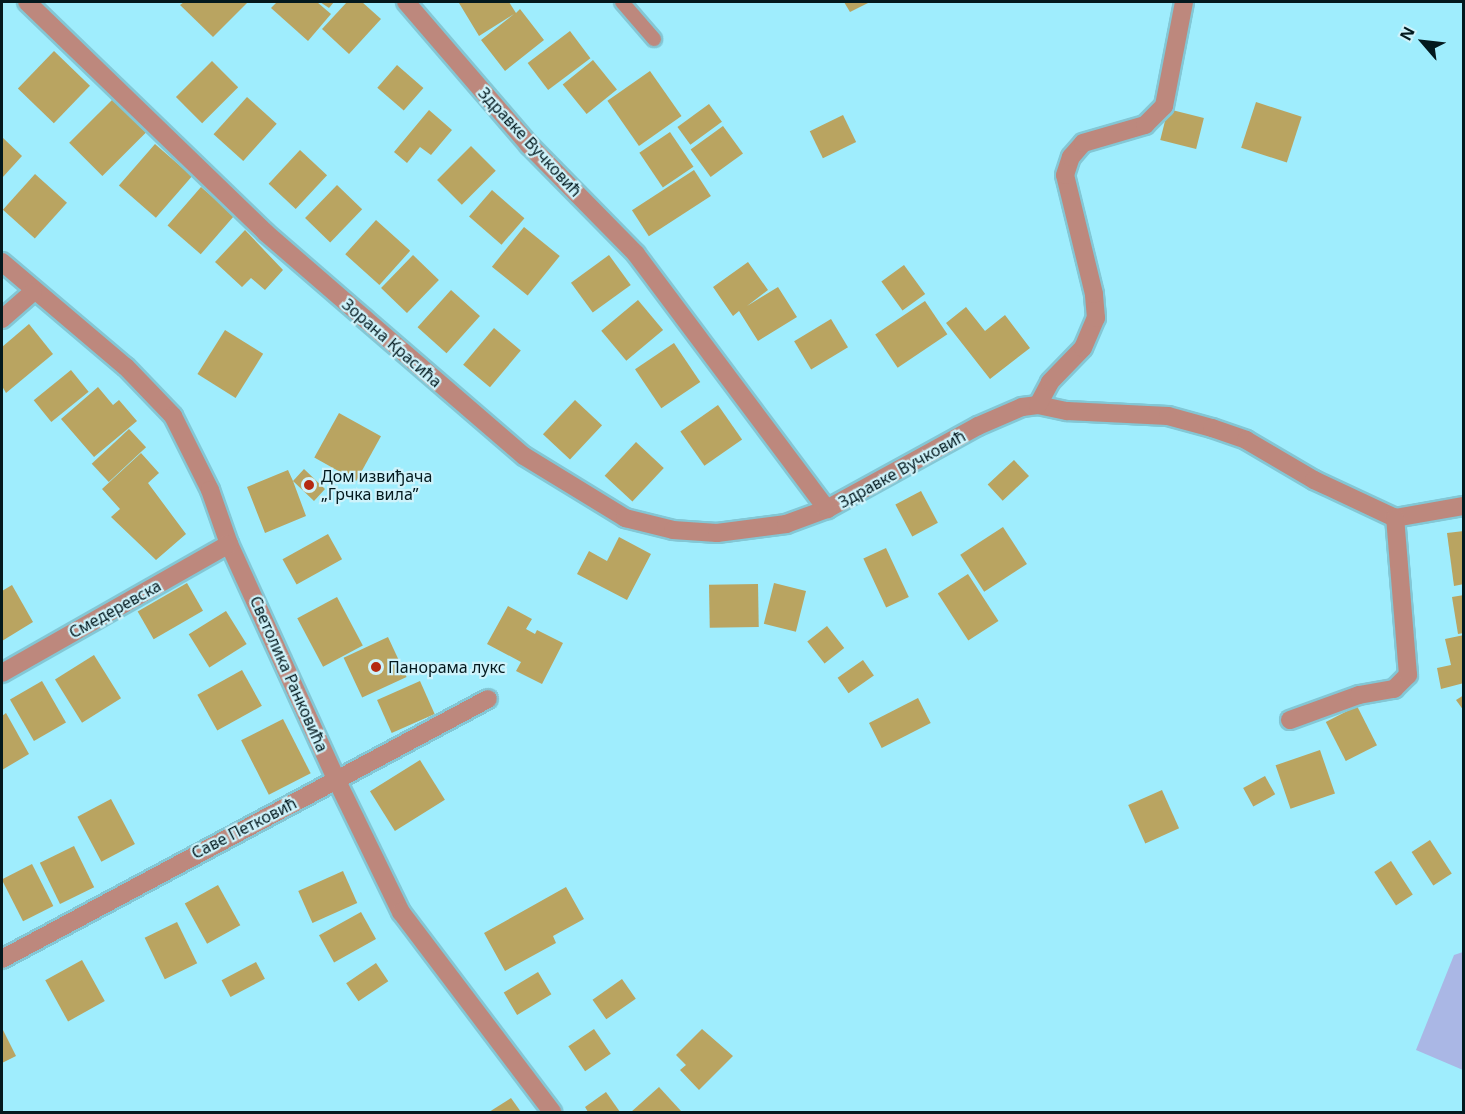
<!DOCTYPE html>
<meta charset="utf-8">
<style>
body{margin:0}
#map{position:relative;width:1465px;height:1114px;overflow:hidden;background:#9fedfd;font-family:"Noto Sans",sans-serif}
div>[style]{position:absolute}
.green>*{inset:0;background:#aab7e5}
.building>*{inset:0;background:#b9a461;transform-origin:0 0}
.roads{filter:drop-shadow(2px 0 #83c7d5) drop-shadow(-2px 0 #83c7d5) drop-shadow(0 2px #83c7d5) drop-shadow(0 -2px #83c7d5)}
.lane>*{height:14px;margin:-7px;padding:0 7px;transform-origin:7px;border-radius:7px;background:#bd887d}
.street>*{height:18px;margin:-9px;padding:0 9px;transform-origin:9px;border-radius:9px;background:#bd887d}
.dots>*{width:16px;height:16px;translate:-50% -50%;box-sizing:border-box;border:3px solid #cef3fb;border-radius:50%}
span{translate:-50% -50%;white-space:nowrap;text-align:center;line-height:1.15;-webkit-text-stroke:4.5px #cef3fb;paint-order:stroke}
.street-label{font-size:16px;color:#03191e}
.poi-label{font-size:16px;color:#03191e}
.left{translate:0 -50%;text-align:left}
.frame{position:absolute;inset:0;border:3px solid #03191e;pointer-events:none}
.north{position:absolute;left:1393px;top:12px;width:60px;height:60px;-webkit-text-stroke:4px #cef3fb;paint-order:stroke;rotate:298deg;font-size:16px;font-weight:700;line-height:24px;text-align:center;color:#03191e}
.north::after{content:'';display:block;margin:auto;width:21px;height:27px;background:#03191e;clip-path:polygon(50% 0,100% 100%,50% 72%,0 100%)}
</style>
<div id="map">
<div class="green">
<div style="clip-path:polygon(1463px 952px,1464px 952px,1463px 1070px,1416px 1050px,1454px 955px)"></div>
</div>
<div class="building">
<div style="clip-path:polygon(184px 2px,248px 2px,213px 37px,180px 5px)"></div>
<div style="clip-path:polygon(277px 2px,317px 2px,331px 14px,308px 41px,271px 8px)"></div>
<div style="clip-path:polygon(320px 2px,334px 2px,329px 8px)"></div>
<div style="clip-path:polygon(347px 2px,362px 2px,381px 19px,349px 54px,322px 29px)"></div>
<div style="clip-path:polygon(461px 2px,509px 2px,516px 13px,520px 9px,544px 40px,505px 71px,481px 40px,514px 14px,479px 36px,459px 3px)"></div>
<div style="clip-path:polygon(844px 2px,870px 2px,850px 12px)"></div>
<div style="left:570px;top:31px;width:34px;height:53px;rotate:53deg"></div>
<div style="left:54px;top:51px;width:50px;height:52px;rotate:44deg"></div>
<div style="left:593px;top:60px;width:38px;height:39px;rotate:51deg"></div>
<div style="left:212px;top:61px;width:37px;height:51px;rotate:45deg"></div>
<div style="left:397px;top:65px;width:35px;height:30px;rotate:41deg"></div>
<div style="left:650px;top:71px;width:55px;height:52px;rotate:55deg"></div>
<div style="left:247px;top:97px;width:40px;height:50px;rotate:42deg"></div>
<div style="left:113px;top:99px;width:47px;height:62px;rotate:45deg"></div>
<div style="left:1256px;top:102px;width:48px;height:48px;rotate:18deg"></div>
<div style="left:709px;top:104px;width:22px;height:39px;rotate:54deg"></div>
<div style="left:1168px;top:109px;width:37px;height:32px;rotate:14deg"></div>
<div style="clip-path:polygon(429px 110px,452px 130px,431px 155px,420px 147px,407px 163px,394px 152px)"></div>
<div style="left:843px;top:115px;width:30px;height:37px;rotate:64deg"></div>
<div style="left:723px;top:126px;width:34px;height:40px;rotate:54deg"></div>
<div style="left:670px;top:132px;width:42px;height:37px;rotate:56deg"></div>
<div style="clip-path:polygon(2px 137px,22px 156px,2px 178px)"></div>
<div style="left:155px;top:144px;width:49px;height:55px;rotate:41deg"></div>
<div style="left:471px;top:146px;width:35px;height:48px;rotate:45deg"></div>
<div style="left:300px;top:150px;width:37px;height:46px;rotate:43deg"></div>
<div style="left:694px;top:170px;width:31px;height:74px;rotate:57deg"></div>
<div style="left:35px;top:174px;width:43px;height:48px;rotate:42deg"></div>
<div style="left:337px;top:185px;width:35px;height:46px;rotate:44deg"></div>
<div style="left:201px;top:187px;width:44px;height:51px;rotate:41deg"></div>
<div style="left:492px;top:190px;width:43px;height:35px;rotate:41deg"></div>
<div style="left:376px;top:220px;width:46px;height:46px;rotate:42deg"></div>
<div style="left:524px;top:227px;width:46px;height:51px;rotate:39deg"></div>
<div style="clip-path:polygon(245px 230px,283px 270px,265px 290px,251px 278px,242px 287px,215px 262px)"></div>
<div style="left:413px;top:255px;width:36px;height:46px;rotate:44deg"></div>
<div style="left:609px;top:255px;width:37px;height:47px;rotate:54deg"></div>
<div style="clip-path:polygon(748px 262px,768px 290px,747px 306px,778px 287px,797px 317px,758px 341px,739px 311px,733px 316px,713px 287px)"></div>
<div style="left:904px;top:265px;width:36px;height:28px;rotate:54deg"></div>
<div style="left:451px;top:290px;width:39px;height:50px;rotate:42deg"></div>
<div style="left:638px;top:300px;width:39px;height:48px;rotate:50deg"></div>
<div style="left:925px;top:301px;width:40px;height:60px;rotate:56deg"></div>
<div style="clip-path:polygon(966px 307px,985px 331px,1005px 315px,1030px 348px,990px 379px,946px 323px)"></div>
<div style="left:831px;top:319px;width:33px;height:43px;rotate:59deg"></div>
<div style="clip-path:polygon(29px 324px,53px 354px,6px 393px,2px 386px,2px 347px)"></div>
<div style="left:494px;top:328px;width:35px;height:48px;rotate:40deg"></div>
<div style="left:225px;top:330px;width:45px;height:52px;rotate:32deg"></div>
<div style="left:674px;top:343px;width:47px;height:47px;rotate:56deg"></div>
<div style="left:71px;top:370px;width:28px;height:48px;rotate:51deg"></div>
<div style="clip-path:polygon(98px 387px,113px 405px,119px 400px,137px 421px,94px 457px,61px 419px)"></div>
<div style="left:575px;top:400px;width:37px;height:47px;rotate:43deg"></div>
<div style="left:718px;top:405px;width:42px;height:46px;rotate:55deg"></div>
<div style="left:339px;top:413px;width:48px;height:51px;rotate:29deg"></div>
<div style="left:129px;top:429px;width:25px;height:51px;rotate:47deg"></div>
<div style="left:636px;top:442px;width:38px;height:46px;rotate:43deg"></div>
<div style="clip-path:polygon(141px 453px,159px 473px,148px 483px,186px 534px,156px 560px,111px 517px,120px 509px,102px 489px)"></div>
<div style="left:1014px;top:460px;width:22px;height:36px;rotate:47deg"></div>
<div style="clip-path:polygon(304px 469px,325px 489px,314px 501px,293px 481px,306px 516px,265px 533px,247px 487px,288px 470px,293px 481px)"></div>
<div style="left:921px;top:491px;width:36px;height:29px;rotate:62deg"></div>
<div style="left:1003px;top:527px;width:44px;height:51px;rotate:57deg"></div>
<div style="clip-path:polygon(1464px 531px,1464px 584px,1454px 586px,1447px 533px)"></div>
<div style="left:328px;top:534px;width:29px;height:52px;rotate:61deg"></div>
<div style="clip-path:polygon(619px 537px,651px 554px,627px 600px,577px 574px,589px 551px,607px 561px)"></div>
<div style="left:886px;top:548px;width:54px;height:25px;rotate:65deg"></div>
<div style="left:968px;top:574px;width:56px;height:36px;rotate:57deg"></div>
<div style="left:187px;top:583px;width:32px;height:57px;rotate:60deg"></div>
<div style="left:774px;top:583px;width:33px;height:42px;rotate:14deg"></div>
<div style="left:758px;top:584px;width:43px;height:49px;rotate:89deg"></div>
<div style="clip-path:polygon(12px 585px,33px 622px,2px 641px,2px 591px)"></div>
<div style="clip-path:polygon(1464px 595px,1464px 633px,1458px 634px,1452px 597px)"></div>
<div style="left:337px;top:597px;width:55px;height:45px;rotate:62deg"></div>
<div style="clip-path:polygon(508px 606px,532px 619px,526px 629px,535px 634px,537px 630px,563px 643px,542px 684px,516px 671px,521px 662px,487px 644px)"></div>
<div style="left:226px;top:611px;width:39px;height:44px;rotate:58deg"></div>
<div style="left:827px;top:626px;width:28px;height:25px;rotate:52deg"></div>
<div style="clip-path:polygon(1464px 635px,1464px 683px,1441px 689px,1437px 668px,1451px 665px,1445px 639px)"></div>
<div style="left:388px;top:637px;width:44px;height:49px;rotate:65deg"></div>
<div style="left:94px;top:655px;width:51px;height:46px;rotate:58deg"></div>
<div style="left:863px;top:660px;width:19px;height:31px;rotate:55deg"></div>
<div style="left:242px;top:670px;width:41px;height:51px;rotate:61deg"></div>
<div style="left:42px;top:681px;width:48px;height:37px;rotate:60deg"></div>
<div style="left:420px;top:681px;width:36px;height:47px;rotate:66deg"></div>
<div style="clip-path:polygon(1464px 695px,1464px 711px,1456px 700px)"></div>
<div style="left:918px;top:698px;width:28px;height:55px;rotate:63deg"></div>
<div style="left:1357px;top:706px;width:44px;height:35px;rotate:63deg"></div>
<div style="clip-path:polygon(6px 713px,29px 754px,2px 770px,2px 716px)"></div>
<div style="left:283px;top:719px;width:61px;height:47px;rotate:63deg"></div>
<div style="left:1320px;top:750px;width:46px;height:47px;rotate:71deg"></div>
<div style="left:420px;top:760px;width:47px;height:59px;rotate:58deg"></div>
<div style="left:1265px;top:776px;width:21px;height:25px;rotate:61deg"></div>
<div style="left:1162px;top:790px;width:42px;height:37px;rotate:66deg"></div>
<div style="left:111px;top:799px;width:51px;height:38px;rotate:62deg"></div>
<div style="left:1430px;top:840px;width:40px;height:22px;rotate:57deg"></div>
<div style="left:74px;top:846px;width:46px;height:38px;rotate:64deg"></div>
<div style="left:1391px;top:861px;width:40px;height:20px;rotate:57deg"></div>
<div style="left:32px;top:864px;width:47px;height:34px;rotate:63deg"></div>
<div style="left:343px;top:871px;width:35px;height:49px;rotate:66deg"></div>
<div style="left:218px;top:885px;width:46px;height:38px;rotate:61deg"></div>
<div style="clip-path:polygon(566px 887px,584px 919px,553px 936px,556px 943px,505px 971px,484px 933px)"></div>
<div style="left:361px;top:912px;width:31px;height:48px;rotate:61deg"></div>
<div style="left:177px;top:922px;width:46px;height:36px;rotate:64deg"></div>
<div style="left:82px;top:960px;width:47px;height:42px;rotate:61deg"></div>
<div style="left:256px;top:962px;width:19px;height:39px;rotate:62deg"></div>
<div style="left:376px;top:963px;width:22px;height:36px;rotate:56deg"></div>
<div style="left:538px;top:972px;width:26px;height:40px;rotate:59deg"></div>
<div style="left:622px;top:979px;width:24px;height:36px;rotate:55deg"></div>
<div style="clip-path:polygon(2px 1028px,16px 1056px,2px 1063px)"></div>
<div style="left:594px;top:1029px;width:30px;height:31px;rotate:56deg"></div>
<div style="clip-path:polygon(702px 1029px,733px 1056px,699px 1090px,680px 1070px,686px 1065px,676px 1055px)"></div>
<div style="clip-path:polygon(659px 1087px,681px 1111px,631px 1112px)"></div>
<div style="clip-path:polygon(606px 1092px,620px 1112px,588px 1112px,585px 1107px)"></div>
<div style="clip-path:polygon(511px 1098px,521px 1112px,489px 1112px)"></div>
</div>
<div class="roads">
<div class="lane">
<div style="left:622px;top:2px;width:49px;rotate:49.1deg"></div>
</div>
<div class="street">
<div style="left:27px;top:2px;width:332px;rotate:44deg"></div>
<div style="left:266px;top:233px;width:130px;rotate:40.9deg"></div>
<div style="left:364px;top:318px;width:211px;rotate:40.8deg"></div>
<div style="left:524px;top:456px;width:119px;rotate:31.5deg"></div>
<div style="left:625px;top:518px;width:49px;rotate:14deg"></div>
<div style="left:673px;top:530px;width:44px;rotate:3.9deg"></div>
<div style="left:717px;top:533px;width:70px;rotate:-7.4deg"></div>
<div style="left:786px;top:524px;width:44px;rotate:-20.1deg"></div>
<div style="left:827px;top:509px;width:172px;rotate:-28.8deg"></div>
<div style="left:978px;top:426px;width:48px;rotate:-23.4deg"></div>
<div style="left:1022px;top:407px;width:16px;rotate:-7deg"></div>
<div style="left:1038px;top:405px;width:30px;rotate:12deg"></div>
<div style="left:1067px;top:411px;width:101px;rotate:2.8deg"></div>
<div style="left:1168px;top:416px;width:46px;rotate:15.3deg"></div>
<div style="left:1212px;top:428px;width:36px;rotate:19deg"></div>
<div style="left:1246px;top:440px;width:79px;rotate:30.5deg"></div>
<div style="left:1314px;top:480px;width:89px;rotate:25.1deg"></div>
<div style="left:1395px;top:518px;width:70px;rotate:-9.9deg"></div>
<div style="left:406px;top:2px;width:189px;rotate:49.3deg"></div>
<div style="left:529px;top:145px;width:153px;rotate:45.5deg"></div>
<div style="left:636px;top:254px;width:319px;rotate:53.2deg"></div>
<div style="left:2px;top:262px;width:162px;rotate:40.3deg"></div>
<div style="left:126px;top:367px;width:68px;rotate:46.2deg"></div>
<div style="left:173px;top:416px;width:83px;rotate:63.4deg"></div>
<div style="left:210px;top:490px;width:57px;rotate:70.6deg"></div>
<div style="left:229px;top:544px;width:260px;rotate:65.5deg"></div>
<div style="left:337px;top:781px;width:146px;rotate:64deg"></div>
<div style="left:401px;top:912px;width:251px;rotate:52.9deg"></div>
<div style="left:2px;top:319px;width:41px;rotate:-41.1deg"></div>
<div style="left:1038px;top:405px;width:26px;rotate:-62deg"></div>
<div style="left:1050px;top:382px;width:47px;rotate:-45.9deg"></div>
<div style="left:1083px;top:348px;width:33px;rotate:-67deg"></div>
<div style="left:1096px;top:318px;width:24px;rotate:-95deg"></div>
<div style="left:1094px;top:294px;width:122px;rotate:-103.7deg"></div>
<div style="left:1065px;top:175px;width:19px;rotate:-72deg"></div>
<div style="left:1071px;top:157px;width:18px;rotate:-49deg"></div>
<div style="left:1083px;top:143px;width:65px;rotate:-16.2deg"></div>
<div style="left:1145px;top:125px;width:27px;rotate:-45deg"></div>
<div style="left:1164px;top:106px;width:106px;rotate:-79.1deg"></div>
<div style="left:2px;top:673px;width:261px;rotate:-29.6deg"></div>
<div style="left:1290px;top:720px;width:73px;rotate:-19.9deg"></div>
<div style="left:1359px;top:695px;width:36px;rotate:-10deg"></div>
<div style="left:1394px;top:689px;width:20px;rotate:-45deg"></div>
<div style="left:1408px;top:675px;width:158px;rotate:-94.7deg"></div>
<div style="left:2px;top:959px;width:551px;rotate:-28.15deg"></div>
</div>
</div>
<div class="dots">
<div style="left:309px;top:485px;background:#b52910"></div>
<div style="left:376px;top:667px;background:#b52910"></div>
</div>
<div class="street-label">
<span style="left:530px;top:142px;rotate:47deg">Здравке Вучковић</span>
<span style="left:392px;top:343px;rotate:41deg">Зорана Красића</span>
<span style="left:902px;top:469px;rotate:-29deg">Здравке Вучковић</span>
<span style="left:115px;top:609px;rotate:-29deg">Смедеревска</span>
<span style="left:289px;top:674px;rotate:66deg">Светолика Ранковића</span>
<span style="left:244px;top:828px;rotate:-27deg">Саве Петковић</span>
</div>
<div class="poi-label">
<span class="left" style="left:321px;top:485px">Дом извиђача<br>„Грчка вила”</span>
<span class="left" style="left:388px;top:667px">Панорама лукс</span>
</div>
<div class="frame"></div>
<div class="north">N</div>
</div>
